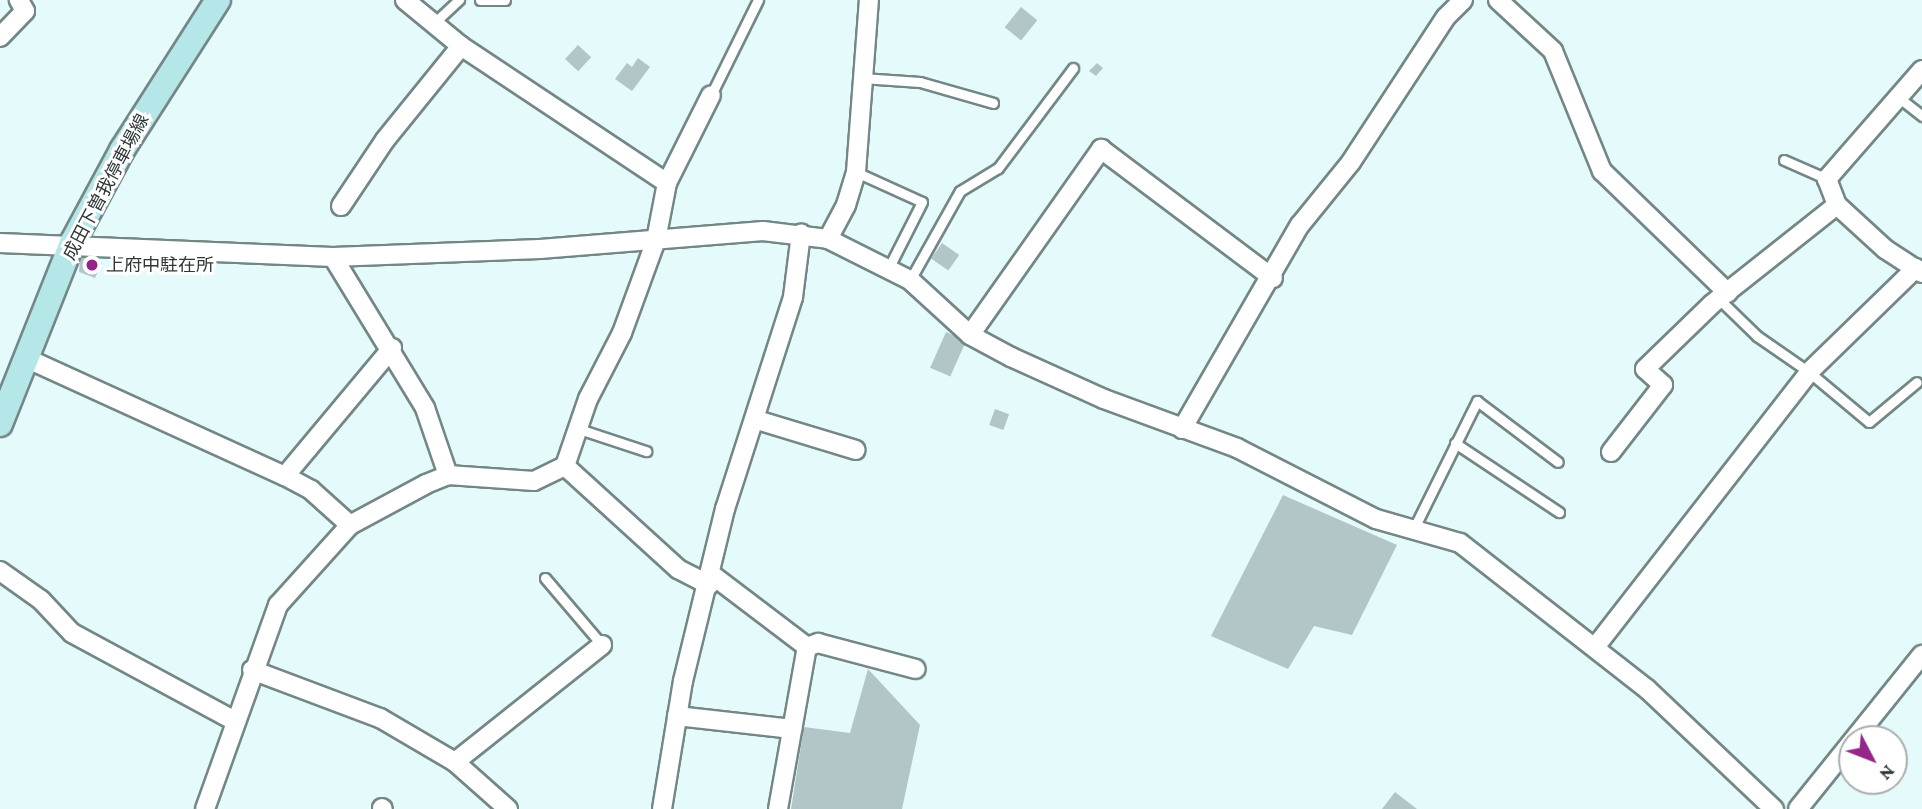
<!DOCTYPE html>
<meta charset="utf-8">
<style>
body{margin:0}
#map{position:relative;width:1922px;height:809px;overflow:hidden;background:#e5fafb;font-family:"Crimson Pro","Noto Sans JP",serif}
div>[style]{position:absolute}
.building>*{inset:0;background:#b2c6c7;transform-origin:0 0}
.roads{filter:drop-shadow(2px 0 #748787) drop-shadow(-2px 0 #748787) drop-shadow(0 2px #748787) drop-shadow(0 -2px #748787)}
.service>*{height:9px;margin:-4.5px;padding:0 4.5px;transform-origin:4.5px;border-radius:4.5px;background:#fff}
.minor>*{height:18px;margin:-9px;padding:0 9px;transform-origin:9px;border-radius:9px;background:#fff}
.secondary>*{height:24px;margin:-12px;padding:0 12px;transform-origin:12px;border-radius:12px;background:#b5e7e9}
.dots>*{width:19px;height:19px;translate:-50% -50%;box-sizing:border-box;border:4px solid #fff;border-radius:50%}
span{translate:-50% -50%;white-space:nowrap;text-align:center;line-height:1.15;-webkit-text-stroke:6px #fff;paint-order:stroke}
.street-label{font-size:18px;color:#2e3636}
.poi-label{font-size:18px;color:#2e3636}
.left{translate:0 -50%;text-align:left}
.north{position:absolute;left:1838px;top:725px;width:70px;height:70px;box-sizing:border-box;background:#fff;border:2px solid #abafaf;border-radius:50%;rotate:132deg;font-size:19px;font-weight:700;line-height:28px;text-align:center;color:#2e3636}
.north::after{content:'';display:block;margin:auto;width:24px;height:32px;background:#932688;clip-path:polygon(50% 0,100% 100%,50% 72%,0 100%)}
</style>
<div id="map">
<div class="building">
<div style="left:1021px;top:7px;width:21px;height:26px;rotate:39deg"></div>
<div style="left:578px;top:45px;width:18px;height:19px;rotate:43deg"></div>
<div style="clip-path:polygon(638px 58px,650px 67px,632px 91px,615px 79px,627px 63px,632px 67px)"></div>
<div style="clip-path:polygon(1097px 63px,1103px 68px,1096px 76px,1089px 71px)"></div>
<div style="left:942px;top:243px;width:21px;height:19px;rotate:35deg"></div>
<div style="clip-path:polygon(81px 251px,101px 255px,98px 262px,102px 263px,95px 278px,79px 272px)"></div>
<div style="left:946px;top:332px;width:22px;height:39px;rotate:24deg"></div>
<div style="left:995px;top:409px;width:15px;height:17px;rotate:20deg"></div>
<div style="clip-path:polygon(1283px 495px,1397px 545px,1352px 635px,1314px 626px,1288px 669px,1211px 636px)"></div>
<div style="clip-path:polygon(868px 669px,920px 725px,902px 809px,791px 809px,804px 727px,850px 733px)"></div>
<div style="clip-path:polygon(1395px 792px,1417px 809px,1382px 809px)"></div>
</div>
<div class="roads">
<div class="service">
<div style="left:480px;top:0;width:25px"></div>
<div style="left:435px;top:22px;width:33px;rotate:-43deg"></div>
<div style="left:862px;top:78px;width:58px;rotate:3.9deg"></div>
<div style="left:920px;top:82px;width:76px;rotate:16deg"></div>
<div style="left:711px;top:95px;width:106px;rotate:-63.7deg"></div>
<div style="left:1898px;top:97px;width:31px;rotate:38deg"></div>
<div style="left:1784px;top:160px;width:47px;rotate:23.8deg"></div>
<div style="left:856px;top:172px;width:72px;rotate:24.4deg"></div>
<div style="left:922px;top:202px;width:73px;rotate:116.9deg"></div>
<div style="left:910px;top:280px;width:102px;rotate:-60.7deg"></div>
<div style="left:960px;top:191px;width:44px;rotate:-31.2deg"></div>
<div style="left:998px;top:168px;width:125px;rotate:-53.1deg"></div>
<div style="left:1720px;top:300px;width:52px;rotate:44.2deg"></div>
<div style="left:1757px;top:336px;width:63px;rotate:34.7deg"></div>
<div style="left:1809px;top:372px;width:78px;rotate:39.8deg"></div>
<div style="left:1869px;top:422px;width:62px;rotate:-39.8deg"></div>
<div style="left:579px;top:429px;width:71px;rotate:18.2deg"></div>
<div style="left:1455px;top:443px;width:125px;rotate:33.6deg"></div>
<div style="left:1414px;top:528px;width:142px;rotate:-63.6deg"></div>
<div style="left:1477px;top:401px;width:101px;rotate:37deg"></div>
<div style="left:545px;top:578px;width:88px;rotate:49.6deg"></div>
</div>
<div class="minor">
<div style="left:405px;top:0;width:72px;rotate:39.4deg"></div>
<div style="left:461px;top:46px;width:247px;rotate:33.6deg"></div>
<div style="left:1498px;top:0;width:75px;rotate:42.8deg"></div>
<div style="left:1553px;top:51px;width:130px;rotate:67.8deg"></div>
<div style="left:1602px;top:171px;width:175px;rotate:44.1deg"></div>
<div style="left:0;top:37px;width:36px;rotate:-46deg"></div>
<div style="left:25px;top:11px;width:13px;rotate:-119deg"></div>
<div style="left:1922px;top:70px;width:145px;rotate:131.1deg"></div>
<div style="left:1827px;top:179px;width:28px;rotate:69deg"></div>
<div style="left:1837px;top:205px;width:65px;rotate:42.5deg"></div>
<div style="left:1885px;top:249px;width:44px;rotate:33deg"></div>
<div style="left:341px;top:206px;width:79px;rotate:-56.3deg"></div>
<div style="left:385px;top:140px;width:121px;rotate:-51deg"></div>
<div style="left:828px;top:239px;width:38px;rotate:-62deg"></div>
<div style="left:846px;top:205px;width:34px;rotate:-73deg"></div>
<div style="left:856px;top:172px;width:172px;rotate:-85.7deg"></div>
<div style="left:0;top:243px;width:333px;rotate:2.4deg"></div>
<div style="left:333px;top:257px;width:207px;rotate:-2.2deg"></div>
<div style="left:540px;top:249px;width:224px;rotate:-4.6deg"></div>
<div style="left:763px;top:231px;width:65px;rotate:7deg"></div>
<div style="left:828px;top:239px;width:92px;rotate:26.6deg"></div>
<div style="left:910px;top:280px;width:81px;rotate:42.5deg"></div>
<div style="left:970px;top:335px;width:47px;rotate:28.2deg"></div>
<div style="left:1011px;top:357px;width:102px;rotate:24.3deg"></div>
<div style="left:1104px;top:399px;width:142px;rotate:20.2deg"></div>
<div style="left:1237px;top:448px;width:156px;rotate:27.1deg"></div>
<div style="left:1376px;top:519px;width:87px;rotate:15.9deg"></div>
<div style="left:1460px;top:543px;width:237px;rotate:38deg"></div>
<div style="left:1647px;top:689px;width:175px;rotate:43.4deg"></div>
<div style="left:333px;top:257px;width:177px;rotate:58.6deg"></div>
<div style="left:425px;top:408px;width:71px;rotate:71.1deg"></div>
<div style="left:970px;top:335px;width:228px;rotate:-54.8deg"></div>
<div style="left:1101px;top:149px;width:215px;rotate:36.9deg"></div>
<div style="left:28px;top:359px;width:282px;rotate:24.5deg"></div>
<div style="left:285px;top:476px;width:30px;rotate:28deg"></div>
<div style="left:311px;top:490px;width:52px;rotate:41.9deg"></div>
<div style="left:757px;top:420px;width:103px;rotate:16.9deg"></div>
<div style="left:1182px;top:429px;width:236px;rotate:-60deg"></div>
<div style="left:1300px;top:225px;width:81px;rotate:-51deg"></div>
<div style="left:1351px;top:162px;width:173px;rotate:-56.8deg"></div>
<div style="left:1446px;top:17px;width:24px;rotate:-45deg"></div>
<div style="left:1611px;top:452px;width:85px;rotate:-52.2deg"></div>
<div style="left:1663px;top:385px;width:24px;rotate:-138deg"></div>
<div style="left:1645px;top:369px;width:93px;rotate:-44.1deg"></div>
<div style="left:1712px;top:304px;width:159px;rotate:-38.4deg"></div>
<div style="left:565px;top:466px;width:71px;rotate:-71.1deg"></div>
<div style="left:588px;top:399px;width:74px;rotate:-62.7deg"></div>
<div style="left:622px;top:333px;width:99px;rotate:-69.9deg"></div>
<div style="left:656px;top:240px;width:58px;rotate:-79.1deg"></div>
<div style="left:667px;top:183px;width:98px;rotate:-63.4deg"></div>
<div style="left:285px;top:476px;width:167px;rotate:-50.1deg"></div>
<div style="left:0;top:571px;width:50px;rotate:35.3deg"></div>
<div style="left:41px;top:600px;width:45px;rotate:46.8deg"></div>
<div style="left:72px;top:633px;width:183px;rotate:28.4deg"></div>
<div style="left:711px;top:574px;width:121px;rotate:37.2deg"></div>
<div style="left:1596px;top:646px;width:347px;rotate:-52.1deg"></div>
<div style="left:1809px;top:372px;width:149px;rotate:-44.2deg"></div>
<div style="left:252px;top:670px;width:137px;rotate:20.6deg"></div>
<div style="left:380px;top:718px;width:87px;rotate:30.4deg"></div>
<div style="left:455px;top:762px;width:71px;rotate:41.6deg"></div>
<div style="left:677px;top:716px;width:116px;rotate:6.4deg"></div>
<div style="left:455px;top:762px;width:188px;rotate:-38.5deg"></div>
<div style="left:382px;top:808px;width:1px;rotate:45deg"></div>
<div style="left:205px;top:809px;width:217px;rotate:-70.3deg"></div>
<div style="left:278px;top:605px;width:108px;rotate:-48deg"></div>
<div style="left:350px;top:525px;width:86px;rotate:-28.3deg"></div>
<div style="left:426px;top:484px;width:24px;rotate:-22deg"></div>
<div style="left:448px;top:475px;width:86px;rotate:4deg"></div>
<div style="left:534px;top:481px;width:34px;rotate:-26deg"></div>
<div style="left:565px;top:466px;width:153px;rotate:42.3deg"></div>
<div style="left:678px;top:569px;width:35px;rotate:27deg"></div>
<div style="left:662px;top:809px;width:130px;rotate:-80.7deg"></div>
<div style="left:683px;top:681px;width:177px;rotate:-76.3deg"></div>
<div style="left:725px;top:509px;width:223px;rotate:-72.2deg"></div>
<div style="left:793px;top:297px;width:64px;rotate:-82.8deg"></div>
<div style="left:778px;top:809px;width:165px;rotate:-79.9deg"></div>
<div style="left:807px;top:647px;width:12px;rotate:-20deg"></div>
<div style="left:818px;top:643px;width:101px;rotate:14.9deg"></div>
<div style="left:1798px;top:809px;width:198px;rotate:-51.2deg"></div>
</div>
<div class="secondary">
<div style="left:0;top:424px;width:195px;rotate:-68.3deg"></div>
<div style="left:72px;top:243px;width:106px;rotate:-61.7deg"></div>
<div style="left:122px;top:150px;width:178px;rotate:-57.4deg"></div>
</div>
</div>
<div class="dots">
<div style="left:92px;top:265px;background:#932688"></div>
</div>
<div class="street-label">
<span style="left:106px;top:187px;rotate:-62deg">成田下曽我停車場線</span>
</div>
<div class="poi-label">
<span class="left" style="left:106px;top:265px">上府中駐在所</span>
</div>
<div class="north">N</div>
</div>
